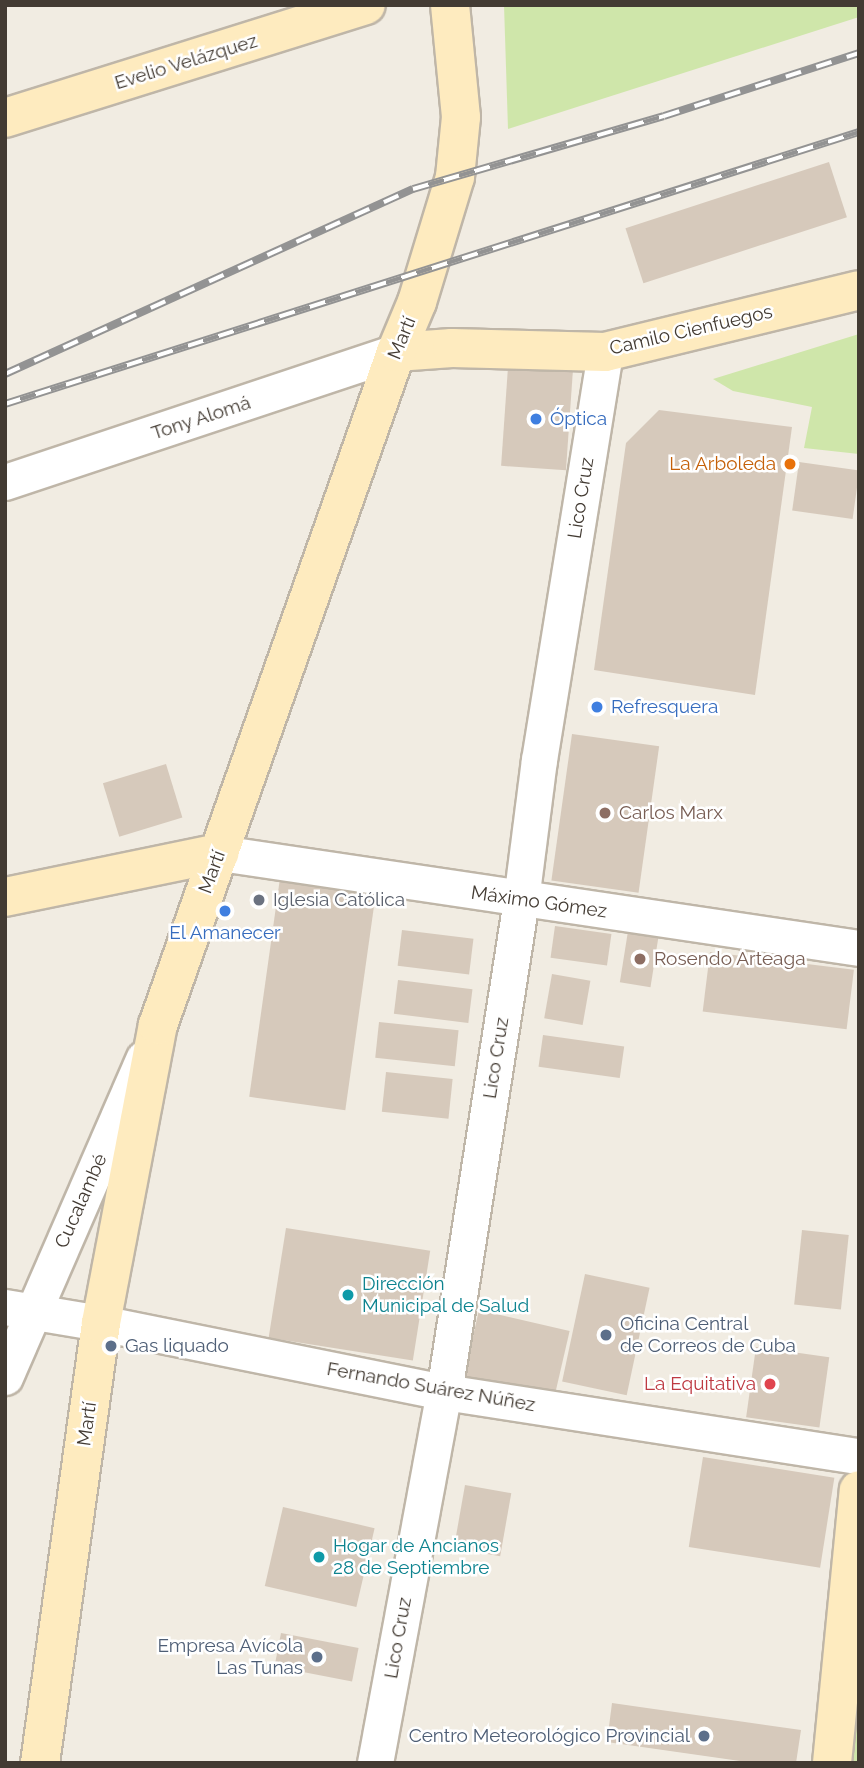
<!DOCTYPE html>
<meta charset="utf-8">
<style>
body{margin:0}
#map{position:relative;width:864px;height:1768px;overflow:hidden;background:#f1ece2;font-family:Raleway,sans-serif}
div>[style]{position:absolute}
.green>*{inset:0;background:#cfe6aa}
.building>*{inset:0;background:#d6c9bb;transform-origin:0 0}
.roads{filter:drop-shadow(2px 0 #bfb6a8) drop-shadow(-2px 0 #bfb6a8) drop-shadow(0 2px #bfb6a8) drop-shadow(0 -2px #bfb6a8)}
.street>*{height:35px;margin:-17.5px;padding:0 17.5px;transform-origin:17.5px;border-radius:17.5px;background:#fff}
.secondary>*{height:38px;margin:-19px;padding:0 19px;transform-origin:19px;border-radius:19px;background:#feebbf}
.rail>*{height:8px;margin-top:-4px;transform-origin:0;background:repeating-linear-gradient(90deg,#fff 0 16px,#939393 0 32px);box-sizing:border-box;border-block:2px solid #939393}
.dots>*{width:19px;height:19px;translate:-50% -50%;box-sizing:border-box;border:4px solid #fff;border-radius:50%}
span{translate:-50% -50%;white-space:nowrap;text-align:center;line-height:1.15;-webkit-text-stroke:5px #fff;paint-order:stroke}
.street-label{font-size:19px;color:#433b33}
.shop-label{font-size:19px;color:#366cbe}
.left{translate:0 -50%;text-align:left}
.food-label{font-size:19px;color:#c56008}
.right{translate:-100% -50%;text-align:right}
.education-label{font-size:19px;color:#785e54}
.worship-label{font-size:19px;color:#5b616d}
.culture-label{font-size:19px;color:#0d838f}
.service-label{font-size:19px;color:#4e5e75}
.health-label{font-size:19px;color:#be3a42}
.frame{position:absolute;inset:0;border:7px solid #433b33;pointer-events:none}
</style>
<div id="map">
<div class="green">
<div style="clip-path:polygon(504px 5px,859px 5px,859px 17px,508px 129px)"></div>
<div style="clip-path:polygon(859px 334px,859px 454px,804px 448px,812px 407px,733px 391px,713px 379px)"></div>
<div style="clip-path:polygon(859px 1667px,859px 1763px,849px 1763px)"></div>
</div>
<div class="building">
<div style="left:829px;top:162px;width:58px;height:214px;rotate:72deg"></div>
<div style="left:508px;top:367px;width:65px;height:99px;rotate:4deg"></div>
<div style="clip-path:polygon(659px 410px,792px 427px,755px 695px,594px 670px,626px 443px)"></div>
<div style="left:799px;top:462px;width:61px;height:49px;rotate:8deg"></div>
<div style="left:572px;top:734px;width:88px;height:148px;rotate:8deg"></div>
<div style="left:166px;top:764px;width:56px;height:66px;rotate:73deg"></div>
<div style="left:280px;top:878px;width:97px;height:221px;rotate:8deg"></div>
<div style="left:555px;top:926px;width:57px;height:32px;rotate:8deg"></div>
<div style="left:402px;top:930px;width:72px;height:36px;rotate:7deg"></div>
<div style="left:628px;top:931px;width:31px;height:52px;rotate:9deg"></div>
<div style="left:710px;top:952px;width:145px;height:60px;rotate:7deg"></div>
<div style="left:552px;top:974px;width:39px;height:45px;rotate:10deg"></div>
<div style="left:398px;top:980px;width:75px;height:34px;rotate:7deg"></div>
<div style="left:379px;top:1022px;width:80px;height:36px;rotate:6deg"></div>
<div style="left:543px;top:1035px;width:82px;height:32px;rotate:8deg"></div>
<div style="left:386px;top:1072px;width:67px;height:40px;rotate:6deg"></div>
<div style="left:286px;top:1228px;width:146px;height:111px;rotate:9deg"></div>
<div style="left:802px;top:1230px;width:47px;height:75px;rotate:6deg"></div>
<div style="left:585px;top:1274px;width:66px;height:110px;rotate:12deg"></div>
<div style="left:479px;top:1310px;width:93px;height:69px;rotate:13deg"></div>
<div style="left:756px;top:1347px;width:74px;height:71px;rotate:8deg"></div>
<div style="left:703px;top:1457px;width:133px;height:91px;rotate:9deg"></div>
<div style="left:465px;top:1485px;width:47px;height:64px;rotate:10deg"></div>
<div style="left:283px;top:1507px;width:94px;height:81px;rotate:13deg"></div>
<div style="left:281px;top:1633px;width:79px;height:34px;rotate:11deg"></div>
<div style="clip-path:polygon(612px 1703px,801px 1730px,796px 1763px,754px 1763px,607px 1742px)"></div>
</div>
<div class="roads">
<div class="street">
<div style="left:5px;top:482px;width:412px;rotate:-18.4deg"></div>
<div style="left:220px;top:853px;width:646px;rotate:8.46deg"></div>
<div style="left:5px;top:1307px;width:97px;rotate:9.5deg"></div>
<div style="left:101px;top:1323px;width:350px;rotate:11.4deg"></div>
<div style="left:444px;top:1392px;width:420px;rotate:8.8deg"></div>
<div style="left:5px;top:1377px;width:347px;rotate:-66.5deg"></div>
<div style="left:375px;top:1763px;width:377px;rotate:-79.5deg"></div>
<div style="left:444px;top:1392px;width:498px;rotate:-81.1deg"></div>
<div style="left:521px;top:900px;width:141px;rotate:-82.7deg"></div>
<div style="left:539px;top:760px;width:413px;rotate:-80.8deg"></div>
</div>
<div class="secondary">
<div style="left:5px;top:118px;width:378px;rotate:-17.4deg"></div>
<div style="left:396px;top:352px;width:56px;rotate:-4.1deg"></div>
<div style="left:452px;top:348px;width:153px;rotate:1.5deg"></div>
<div style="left:605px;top:352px;width:261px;rotate:-13.7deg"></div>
<div style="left:5px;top:897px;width:219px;rotate:-11.6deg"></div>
<div style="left:40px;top:1763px;width:444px;rotate:-82.1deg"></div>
<div style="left:101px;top:1323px;width:303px;rotate:-79.2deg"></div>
<div style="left:158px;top:1025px;width:714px;rotate:-70.52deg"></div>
<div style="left:396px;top:352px;width:54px;rotate:-67.2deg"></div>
<div style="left:417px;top:302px;width:131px;rotate:-73.1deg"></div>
<div style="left:455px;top:177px;width:60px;rotate:-84.3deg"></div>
<div style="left:461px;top:117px;width:113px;rotate:-95.6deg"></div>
<div style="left:832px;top:1763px;width:274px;rotate:-84.4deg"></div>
</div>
</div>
<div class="rail">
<div style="left:5px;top:374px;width:448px;rotate:-24.4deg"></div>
<div style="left:413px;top:189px;width:261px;rotate:-16.2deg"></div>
<div style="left:664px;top:116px;width:205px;rotate:-17.9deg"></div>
<div style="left:5px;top:404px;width:896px;rotate:-17.67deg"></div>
</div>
<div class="dots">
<div style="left:536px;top:419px;background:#3f7fe0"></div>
<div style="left:790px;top:464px;background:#e8710a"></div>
<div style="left:597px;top:707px;background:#3f7fe0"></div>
<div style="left:605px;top:813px;background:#8d6e63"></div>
<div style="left:259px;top:900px;background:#6b7280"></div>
<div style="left:225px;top:911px;background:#3f7fe0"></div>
<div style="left:640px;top:959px;background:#8d6e63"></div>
<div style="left:348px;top:1295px;background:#0f9aa8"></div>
<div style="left:606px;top:1335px;background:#5c6f8a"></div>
<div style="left:111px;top:1346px;background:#5c6f8a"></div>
<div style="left:770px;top:1384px;background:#e0444e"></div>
<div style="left:319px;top:1557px;background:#0f9aa8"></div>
<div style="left:317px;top:1657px;background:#5c6f8a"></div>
<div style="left:704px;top:1736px;background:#5c6f8a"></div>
</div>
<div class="street-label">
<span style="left:186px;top:62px;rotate:-17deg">Evelio Velázquez</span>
<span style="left:691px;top:330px;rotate:-13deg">Camilo Cienfuegos</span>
<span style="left:402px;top:338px;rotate:-68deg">Martí</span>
<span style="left:201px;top:418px;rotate:-18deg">Tony Alomá</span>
<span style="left:581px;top:498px;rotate:-81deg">Lico Cruz</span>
<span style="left:212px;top:872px;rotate:-70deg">Martí</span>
<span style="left:539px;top:902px;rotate:8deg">Máximo Gómez</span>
<span style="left:496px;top:1058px;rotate:-81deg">Lico Cruz</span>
<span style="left:81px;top:1201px;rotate:-66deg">Cucalambé</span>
<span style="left:431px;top:1387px;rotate:10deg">Fernando Suárez Núñez</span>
<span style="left:87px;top:1424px;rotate:-82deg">Martí</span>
<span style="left:398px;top:1638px;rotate:-80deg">Lico Cruz</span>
</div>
<div class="shop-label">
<span class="left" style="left:550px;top:419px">Óptica</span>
<span class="left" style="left:611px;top:707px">Refresquera</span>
<span style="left:225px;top:933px">El Amanecer</span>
</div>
<div class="food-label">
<span class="right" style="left:776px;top:464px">La Arboleda</span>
</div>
<div class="education-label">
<span class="left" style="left:619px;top:813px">Carlos Marx</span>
<span class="left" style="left:654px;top:959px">Rosendo Arteaga</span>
</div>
<div class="worship-label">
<span class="left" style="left:273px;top:900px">Iglesia Católica</span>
</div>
<div class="culture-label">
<span class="left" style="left:362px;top:1295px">Dirección<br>Municipal de Salud</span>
<span class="left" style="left:333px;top:1557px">Hogar de Ancianos<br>28 de Septiembre</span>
</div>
<div class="service-label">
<span class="left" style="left:620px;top:1335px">Oficina Central<br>de Correos de Cuba</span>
<span class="left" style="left:125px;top:1346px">Gas liquado</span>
<span class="right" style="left:303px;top:1657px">Empresa Avícola<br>Las Tunas</span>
<span class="right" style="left:690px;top:1736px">Centro Meteorológico Provincial</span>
</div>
<div class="health-label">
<span class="right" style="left:756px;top:1384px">La Equitativa</span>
</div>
<div class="frame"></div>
</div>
